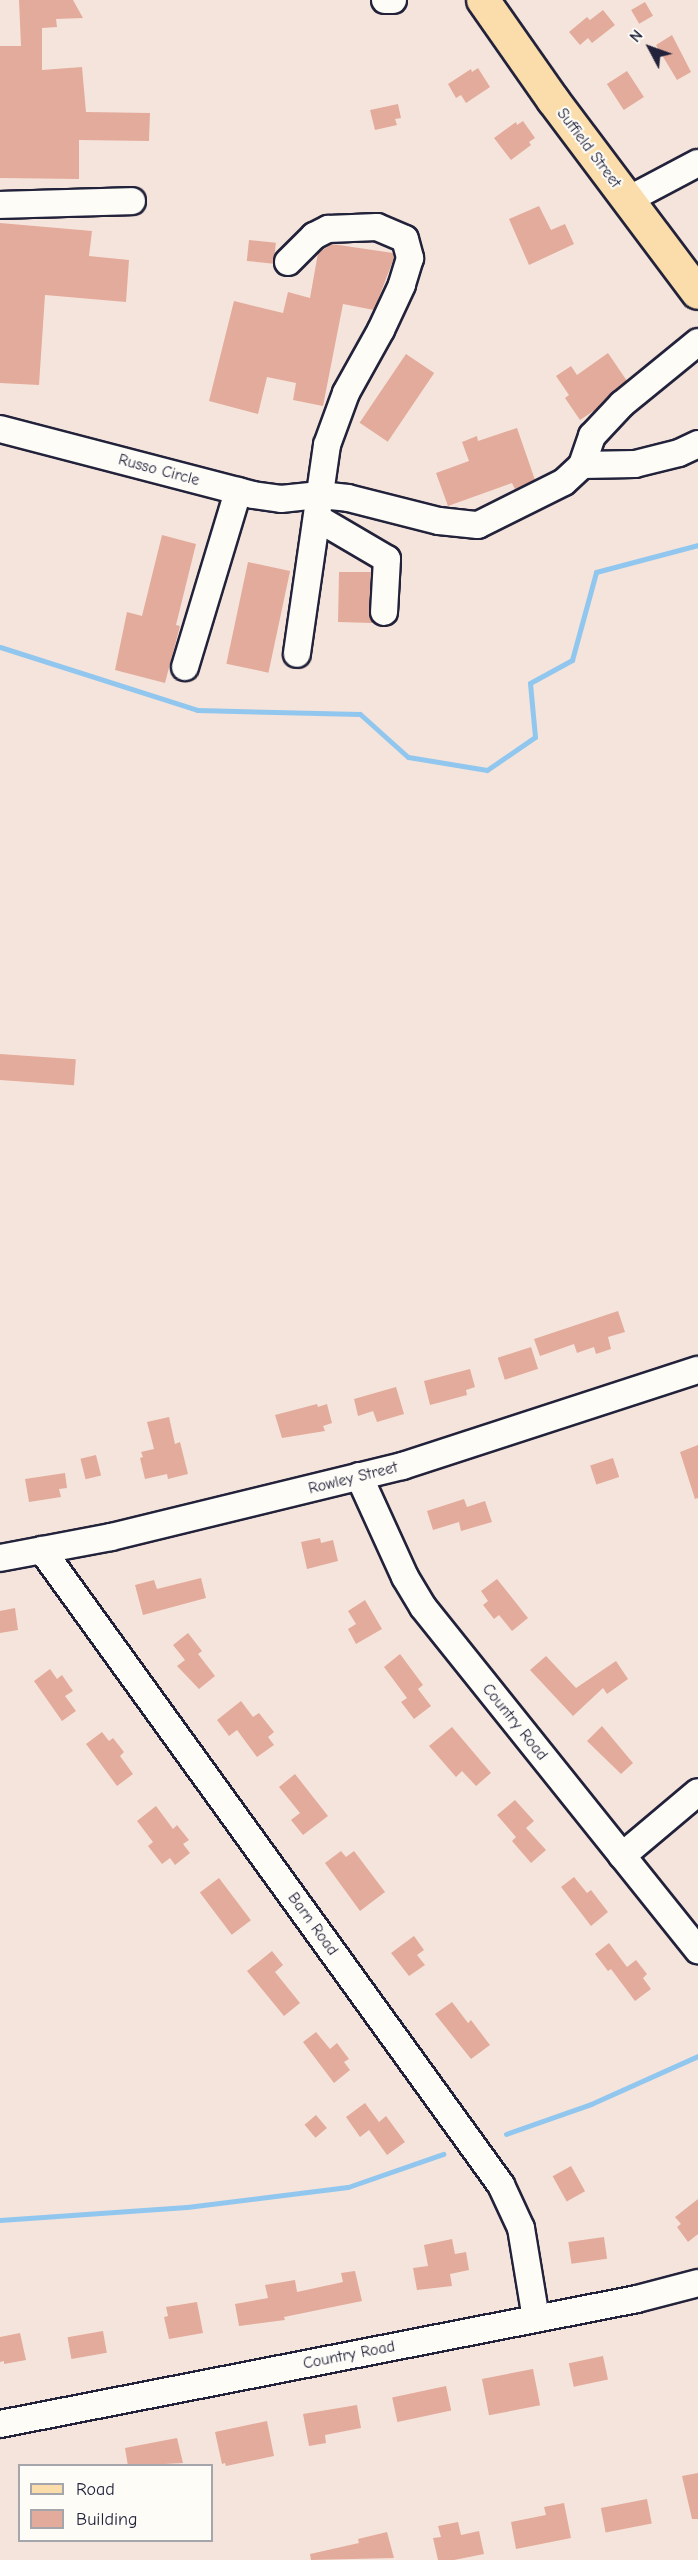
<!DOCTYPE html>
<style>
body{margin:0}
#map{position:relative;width:698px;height:2560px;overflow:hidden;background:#f5e4db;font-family:"Comic Neue",sans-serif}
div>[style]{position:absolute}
.stream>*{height:5px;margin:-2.5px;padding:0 2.5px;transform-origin:2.5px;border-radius:2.5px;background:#91c7ef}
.building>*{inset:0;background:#e3ab9b;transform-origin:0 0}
.roads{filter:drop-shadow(2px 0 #22223b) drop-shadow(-2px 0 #22223b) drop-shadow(0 2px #22223b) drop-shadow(0 -2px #22223b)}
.minor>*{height:26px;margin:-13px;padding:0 13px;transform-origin:13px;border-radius:13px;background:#fdfcf7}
.major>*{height:32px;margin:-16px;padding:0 16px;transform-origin:16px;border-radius:16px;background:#faddab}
span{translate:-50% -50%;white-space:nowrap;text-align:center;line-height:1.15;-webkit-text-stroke:4.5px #fdfcf7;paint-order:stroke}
.street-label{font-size:16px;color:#22223b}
.legend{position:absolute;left:18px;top:2464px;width:195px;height:78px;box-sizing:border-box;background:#fdfcf7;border:2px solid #a5a5ac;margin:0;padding:8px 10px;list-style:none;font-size:18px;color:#22223b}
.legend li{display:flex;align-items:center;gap:12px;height:30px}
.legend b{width:30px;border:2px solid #a5a5ac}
.north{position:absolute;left:620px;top:18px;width:60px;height:60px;-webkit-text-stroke:4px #fdfcf7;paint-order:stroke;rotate:311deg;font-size:16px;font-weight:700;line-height:24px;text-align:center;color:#22223b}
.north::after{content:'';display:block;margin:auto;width:21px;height:27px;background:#22223b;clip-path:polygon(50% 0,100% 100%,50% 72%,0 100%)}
</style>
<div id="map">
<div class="stream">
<div style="left:0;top:647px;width:207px;rotate:17.7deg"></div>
<div style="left:197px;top:710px;width:163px;rotate:1.4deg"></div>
<div style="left:360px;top:714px;width:64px;rotate:41.9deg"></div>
<div style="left:408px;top:757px;width:80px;rotate:9.3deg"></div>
<div style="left:487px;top:770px;width:58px;rotate:-34.5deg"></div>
<div style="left:535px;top:737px;width:54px;rotate:-95.3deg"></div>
<div style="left:530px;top:683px;width:48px;rotate:-28.7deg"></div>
<div style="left:572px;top:660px;width:91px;rotate:-74.7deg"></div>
<div style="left:596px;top:572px;width:106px;rotate:-14.8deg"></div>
<div style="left:506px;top:2134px;width:90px;rotate:-19.4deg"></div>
<div style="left:591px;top:2104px;width:117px;rotate:-24.2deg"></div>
<div style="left:0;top:2220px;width:187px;rotate:-4deg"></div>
<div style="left:187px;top:2207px;width:162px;rotate:-7.1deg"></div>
<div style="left:348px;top:2187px;width:101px;rotate:-19.2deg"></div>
</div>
<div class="building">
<div style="clip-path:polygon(19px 0,73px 0,83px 18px,56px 19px,57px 27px,42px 28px,42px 70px,82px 67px,86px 112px,150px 113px,149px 141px,79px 140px,79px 179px,0 178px,0 46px,21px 46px)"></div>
<div style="left:645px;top:2px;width:16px;height:16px;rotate:60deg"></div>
<div style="clip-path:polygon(603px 10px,615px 25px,592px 43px,588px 38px,580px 45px,569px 32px,587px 17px,590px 20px)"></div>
<div style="clip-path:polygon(672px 35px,691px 72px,677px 80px,656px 45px)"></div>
<div style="clip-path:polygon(478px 68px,490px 87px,466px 103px,461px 95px,456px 98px,448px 84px,471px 69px,472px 72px)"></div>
<div style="left:627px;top:71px;width:31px;height:24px;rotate:57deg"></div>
<div style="clip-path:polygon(398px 104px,401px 118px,395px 119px,397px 125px,375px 130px,370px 110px)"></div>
<div style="clip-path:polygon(523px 121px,535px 138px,529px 142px,531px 145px,511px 160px,494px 138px,516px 122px,517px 125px)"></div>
<div style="clip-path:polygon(539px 206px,551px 230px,565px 224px,574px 244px,529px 265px,509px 219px)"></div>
<div style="clip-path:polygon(0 223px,92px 231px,89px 256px,129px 260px,126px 302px,45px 295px,39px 385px,0 383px)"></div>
<div style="left:249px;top:240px;width:27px;height:21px;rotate:6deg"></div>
<div style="clip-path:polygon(332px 244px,393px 253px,394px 258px,374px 310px,343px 304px,323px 406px,293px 400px,296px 383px,267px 377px,258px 414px,209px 401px,234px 301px,283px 313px,288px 292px,310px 298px,318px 253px)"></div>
<div style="clip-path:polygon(608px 353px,627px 381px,598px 408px,580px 420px,565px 398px,569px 395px,556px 376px,571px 366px,577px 375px)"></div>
<div style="left:406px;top:354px;width:34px;height:83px;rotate:34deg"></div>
<div style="clip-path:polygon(517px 428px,535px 480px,515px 489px,512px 483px,448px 506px,436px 473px,469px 461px,462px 442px,477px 436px,478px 441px)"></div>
<div style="clip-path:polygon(162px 535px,196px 544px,176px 625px,180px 626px,165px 683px,115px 670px,127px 612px,142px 616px)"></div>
<div style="left:248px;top:562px;width:43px;height:104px;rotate:12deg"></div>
<div style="clip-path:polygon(339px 572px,371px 572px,369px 611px,373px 623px,338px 622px)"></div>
<div style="left:0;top:1054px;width:76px;height:26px;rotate:4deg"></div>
<div style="clip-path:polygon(618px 1311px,625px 1332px,608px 1337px,611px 1349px,596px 1354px,594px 1347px,577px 1353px,574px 1344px,540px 1356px,534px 1339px)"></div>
<div style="left:531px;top:1347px;width:23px;height:35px;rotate:72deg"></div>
<div style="clip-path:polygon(470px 1369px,475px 1387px,466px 1390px,467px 1395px,430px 1405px,424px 1381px)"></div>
<div style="clip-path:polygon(396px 1387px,404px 1414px,377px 1422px,373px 1411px,358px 1416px,354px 1399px)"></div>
<div style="clip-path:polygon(317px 1404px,318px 1407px,327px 1404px,332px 1423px,323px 1426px,325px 1431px,282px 1438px,275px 1415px)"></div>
<div style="clip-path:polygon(169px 1417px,175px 1444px,180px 1442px,188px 1474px,168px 1479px,167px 1474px,145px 1479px,140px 1458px,143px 1457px,141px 1452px,154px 1449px,147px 1422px)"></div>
<div style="clip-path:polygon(698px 1445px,698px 1498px,695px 1499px,680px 1452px)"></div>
<div style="left:96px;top:1455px;width:21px;height:16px;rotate:76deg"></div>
<div style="left:613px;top:1458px;width:20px;height:24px;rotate:72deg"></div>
<div style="clip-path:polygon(65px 1473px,67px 1488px,59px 1489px,61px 1497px,29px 1502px,25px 1479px)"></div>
<div style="clip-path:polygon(464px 1499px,467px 1507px,485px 1501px,492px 1522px,461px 1531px,459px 1522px,433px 1530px,427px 1511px)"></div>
<div style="clip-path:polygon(320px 1538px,321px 1543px,333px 1540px,338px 1561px,307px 1569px,301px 1542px)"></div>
<div style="clip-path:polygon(201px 1578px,206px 1598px,143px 1615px,135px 1585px,154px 1580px,157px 1589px)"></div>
<div style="clip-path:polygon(497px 1579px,528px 1618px,512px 1631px,499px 1615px,494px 1619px,483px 1605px,488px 1601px,481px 1591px)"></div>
<div style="clip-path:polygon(365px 1600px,382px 1629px,356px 1644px,348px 1629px,356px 1624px,348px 1611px)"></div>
<div style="clip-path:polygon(15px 1608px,18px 1630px,0 1633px,0 1611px)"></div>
<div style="clip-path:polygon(188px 1633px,202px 1651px,198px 1654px,215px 1676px,199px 1689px,177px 1666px,185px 1660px,173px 1645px)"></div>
<div style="clip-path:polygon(400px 1654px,423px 1685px,418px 1689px,431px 1706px,414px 1719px,401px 1702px,407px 1698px,384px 1667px)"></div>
<div style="clip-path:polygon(546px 1656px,576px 1688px,616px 1661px,628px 1679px,607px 1694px,603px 1688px,573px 1716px,530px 1670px)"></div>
<div style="clip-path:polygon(50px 1669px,57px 1679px,62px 1675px,73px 1691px,65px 1696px,76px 1711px,62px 1721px,34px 1681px)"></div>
<div style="clip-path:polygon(241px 1701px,253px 1717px,259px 1713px,274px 1732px,268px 1737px,274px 1745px,257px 1757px,237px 1730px,229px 1736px,217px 1720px)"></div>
<div style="clip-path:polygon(602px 1726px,633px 1763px,621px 1774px,587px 1741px)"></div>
<div style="clip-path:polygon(452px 1727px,491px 1773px,476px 1786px,462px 1771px,456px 1777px,429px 1746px)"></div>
<div style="clip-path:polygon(102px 1732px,109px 1741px,113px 1738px,124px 1752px,120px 1756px,133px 1774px,117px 1786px,86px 1744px)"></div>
<div style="clip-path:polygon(295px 1774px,328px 1816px,303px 1835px,291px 1820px,300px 1813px,279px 1787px)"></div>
<div style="clip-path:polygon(515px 1800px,534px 1821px,526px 1828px,546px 1850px,531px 1863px,512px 1841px,516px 1837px,497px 1815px)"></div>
<div style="clip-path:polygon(156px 1806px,173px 1829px,177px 1825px,189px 1840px,183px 1844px,190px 1853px,175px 1865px,170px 1858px,162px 1864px,148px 1846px,153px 1842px,137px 1821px)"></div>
<div style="clip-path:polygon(341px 1851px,346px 1857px,354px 1851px,385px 1892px,360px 1911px,325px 1863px)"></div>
<div style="clip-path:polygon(574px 1877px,587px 1893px,591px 1890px,608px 1912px,591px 1926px,561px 1887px)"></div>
<div style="left:219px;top:1878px;width:53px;height:24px;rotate:53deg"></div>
<div style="clip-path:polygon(414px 1936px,424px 1950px,417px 1955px,425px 1965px,409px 1976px,391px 1953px)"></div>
<div style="clip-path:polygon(609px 1943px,627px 1967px,636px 1960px,647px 1974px,643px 1978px,651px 1989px,635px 2001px,611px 1969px,608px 1971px,595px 1954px)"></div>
<div style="clip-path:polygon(272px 1951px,283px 1965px,275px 1972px,300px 2003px,284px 2016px,247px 1971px)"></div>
<div style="clip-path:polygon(452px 2002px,468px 2023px,471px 2020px,490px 2045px,471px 2059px,435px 2014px)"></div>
<div style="clip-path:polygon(316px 2032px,330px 2049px,337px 2043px,349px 2059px,344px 2062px,350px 2070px,334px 2083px,303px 2042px)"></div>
<div style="clip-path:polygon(365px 2103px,379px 2122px,386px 2116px,405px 2142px,387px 2155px,369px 2130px,360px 2137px,346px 2117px)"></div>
<div style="left:316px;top:2115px;width:17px;height:15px;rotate:50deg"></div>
<div style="left:571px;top:2166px;width:29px;height:21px;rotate:61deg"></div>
<div style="clip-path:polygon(698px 2199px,698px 2234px,688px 2242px,677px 2227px,681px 2224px,675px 2217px)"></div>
<div style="left:604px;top:2237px;width:22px;height:36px;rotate:82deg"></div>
<div style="clip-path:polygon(452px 2239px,455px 2254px,466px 2252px,469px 2270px,450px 2274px,452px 2286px,417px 2290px,413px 2268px,428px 2266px,424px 2245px)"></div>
<div style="clip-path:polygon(355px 2271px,362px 2301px,284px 2317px,285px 2320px,239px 2326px,235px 2304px,268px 2298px,265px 2285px,295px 2280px,297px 2292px,343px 2282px,341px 2273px)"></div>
<div style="clip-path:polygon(197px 2302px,203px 2333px,169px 2339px,164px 2317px,168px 2316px,166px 2307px)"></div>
<div style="left:103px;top:2331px;width:22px;height:36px;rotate:80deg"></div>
<div style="clip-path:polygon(20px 2333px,26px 2360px,4px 2364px,4px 2361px,0 2362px,0 2337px)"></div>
<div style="left:603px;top:2356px;width:24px;height:35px;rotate:78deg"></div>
<div style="left:533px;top:2369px;width:37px;height:52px;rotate:79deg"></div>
<div style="left:446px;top:2386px;width:25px;height:55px;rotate:78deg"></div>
<div style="clip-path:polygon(357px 2405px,361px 2428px,325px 2435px,326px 2443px,309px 2446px,303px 2414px)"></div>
<div style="clip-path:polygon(267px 2421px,274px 2456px,226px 2466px,225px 2463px,222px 2464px,215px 2432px)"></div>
<div style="clip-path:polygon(177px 2438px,183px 2463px,128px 2466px,125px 2448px)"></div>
<div style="clip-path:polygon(698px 2473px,698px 2519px,692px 2519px,682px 2476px)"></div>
<div style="left:647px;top:2499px;width:25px;height:47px;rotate:79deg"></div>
<div style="clip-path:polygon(564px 2503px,571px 2538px,516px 2549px,511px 2522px,546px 2515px,544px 2507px)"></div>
<div style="clip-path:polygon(458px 2522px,461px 2535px,479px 2531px,484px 2554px,454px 2560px,438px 2560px,433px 2538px,441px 2537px,438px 2526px)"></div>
<div style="clip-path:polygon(387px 2532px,394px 2558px,311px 2560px,310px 2554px,359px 2543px,358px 2539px)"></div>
</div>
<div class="roads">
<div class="minor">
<div style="left:385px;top:0;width:8px"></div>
<div style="left:628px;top:200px;width:79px;rotate:-27.9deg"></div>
<div style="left:0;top:205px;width:132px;rotate:-1.7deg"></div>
<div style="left:288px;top:262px;width:37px;rotate:-45deg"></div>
<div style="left:314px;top:236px;width:16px;rotate:-27deg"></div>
<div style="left:328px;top:229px;width:49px;rotate:-2.3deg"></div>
<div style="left:377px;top:227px;width:30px;rotate:23deg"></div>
<div style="left:405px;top:239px;width:20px;rotate:75deg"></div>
<div style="left:410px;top:258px;width:28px;rotate:107deg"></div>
<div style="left:402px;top:285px;width:50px;rotate:115deg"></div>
<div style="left:381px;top:330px;width:72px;rotate:119.1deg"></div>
<div style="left:346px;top:393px;width:55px;rotate:110.1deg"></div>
<div style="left:327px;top:445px;width:211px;rotate:98.2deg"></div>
<div style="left:0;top:429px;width:261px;rotate:14.6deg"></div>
<div style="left:253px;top:495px;width:28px;rotate:8deg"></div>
<div style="left:281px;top:499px;width:39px;rotate:-6deg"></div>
<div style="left:320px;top:495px;width:28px;rotate:6deg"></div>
<div style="left:348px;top:498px;width:94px;rotate:14.2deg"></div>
<div style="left:439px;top:521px;width:39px;rotate:6deg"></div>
<div style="left:478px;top:525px;width:96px;rotate:-26.6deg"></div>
<div style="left:564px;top:482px;width:25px;rotate:-43deg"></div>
<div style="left:582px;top:465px;width:53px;rotate:-1.1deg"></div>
<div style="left:635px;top:464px;width:45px;rotate:-14deg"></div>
<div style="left:679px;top:453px;width:21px;rotate:-25deg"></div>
<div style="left:582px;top:465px;width:31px;rotate:-71deg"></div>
<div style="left:592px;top:436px;width:44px;rotate:-46.8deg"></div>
<div style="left:622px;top:404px;width:98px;rotate:-39.2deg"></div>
<div style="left:317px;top:518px;width:81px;rotate:30.4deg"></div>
<div style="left:387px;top:559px;width:53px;rotate:93.2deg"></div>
<div style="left:185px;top:667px;width:184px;rotate:-73.2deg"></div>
<div style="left:359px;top:1476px;width:111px;rotate:65.5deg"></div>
<div style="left:405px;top:1577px;width:35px;rotate:59deg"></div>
<div style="left:423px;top:1607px;width:440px;rotate:51.3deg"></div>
<div style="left:42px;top:1550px;width:784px;rotate:54.14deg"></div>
<div style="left:501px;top:2185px;width:47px;rotate:65.1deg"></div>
<div style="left:521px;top:2228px;width:92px;rotate:80.6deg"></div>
<div style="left:0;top:1558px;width:113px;rotate:-10.7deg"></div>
<div style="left:111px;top:1537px;width:300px;rotate:-13.7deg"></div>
<div style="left:402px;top:1466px;width:311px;rotate:-18deg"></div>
<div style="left:622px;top:1856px;width:99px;rotate:-40.1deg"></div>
<div style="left:0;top:2424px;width:649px;rotate:-11.1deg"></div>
<div style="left:637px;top:2299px;width:63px;rotate:-14.7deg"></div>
</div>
<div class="major">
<div style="left:483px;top:0;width:122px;rotate:55deg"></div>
<div style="left:553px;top:100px;width:241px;rotate:53.1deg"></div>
</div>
</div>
<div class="street-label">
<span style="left:589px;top:148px;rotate:53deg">Suffield Street</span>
<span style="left:159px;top:470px;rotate:15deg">Russo Circle</span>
<span style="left:353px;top:1478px;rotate:-14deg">Rowley Street</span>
<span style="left:515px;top:1722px;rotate:51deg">Country Road</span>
<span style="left:313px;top:1924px;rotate:54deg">Barn Road</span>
<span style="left:349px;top:2355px;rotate:-11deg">Country Road</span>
</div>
<ul class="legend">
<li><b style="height:8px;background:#faddab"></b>Road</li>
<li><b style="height:16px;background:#e3ab9b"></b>Building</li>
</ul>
<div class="north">N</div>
</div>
